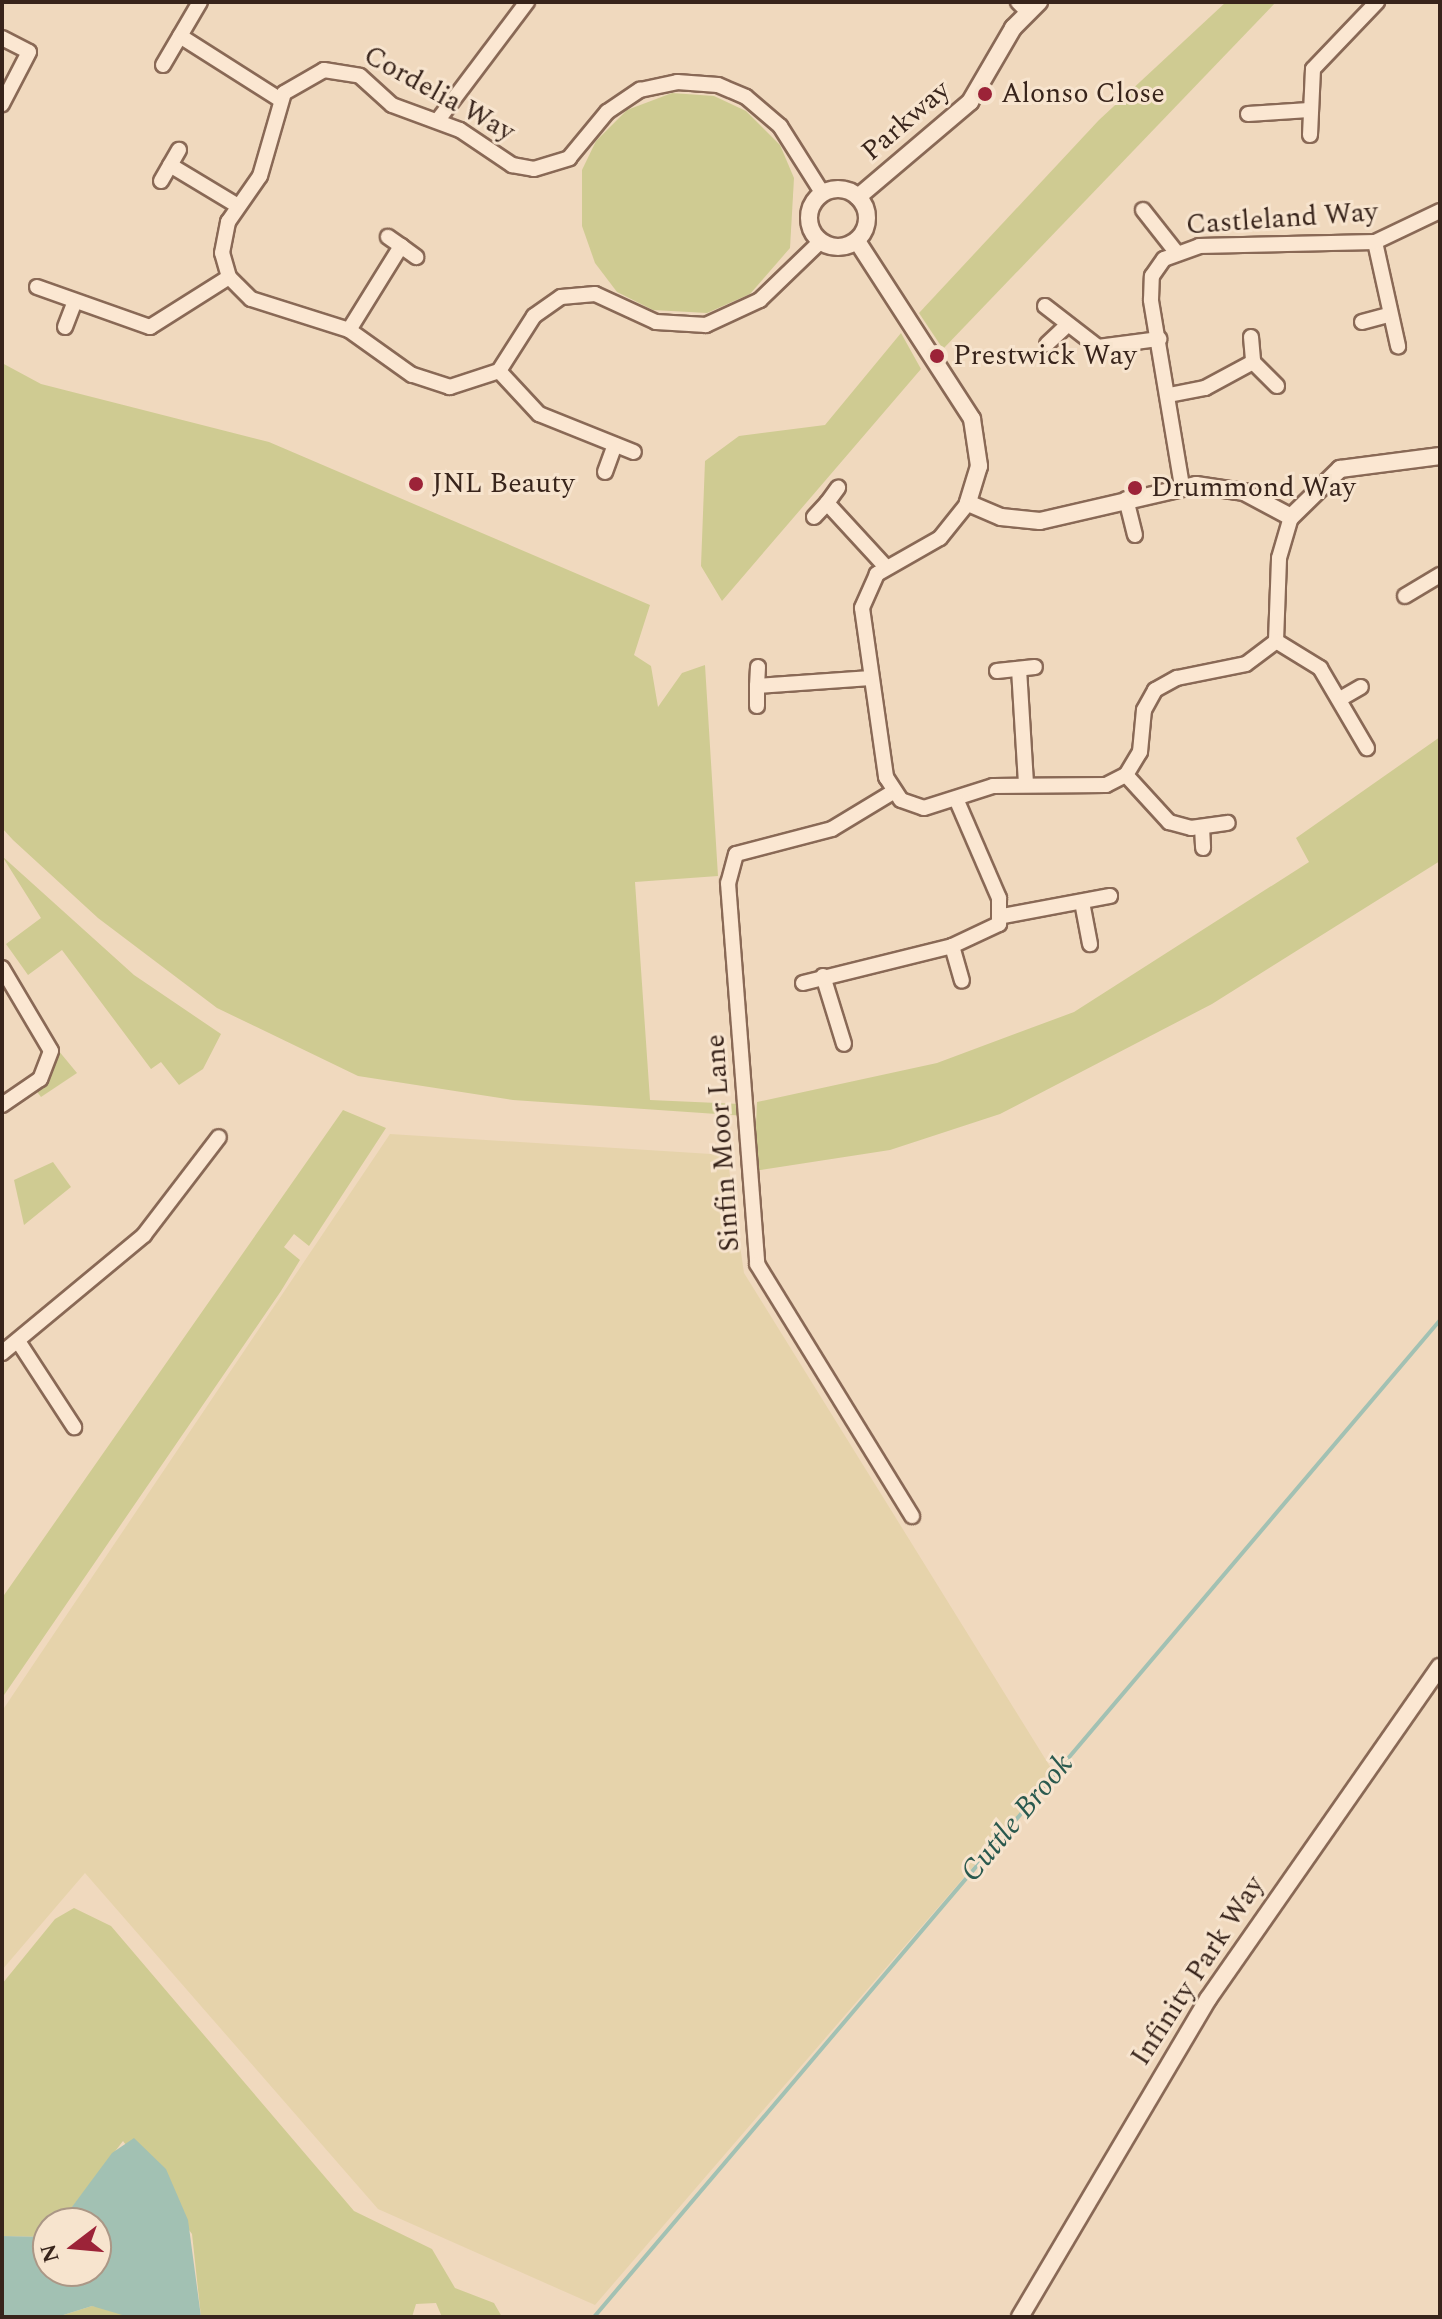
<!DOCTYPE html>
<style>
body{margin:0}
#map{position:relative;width:1442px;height:2319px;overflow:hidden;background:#f0d9be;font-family:Spectral,serif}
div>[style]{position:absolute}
.farmland>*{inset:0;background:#e6d3ab}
.green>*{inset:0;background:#cfcb92}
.water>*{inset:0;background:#a2c1b3}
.stream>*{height:4px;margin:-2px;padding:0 2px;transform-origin:2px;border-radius:2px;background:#a2c1b3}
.roads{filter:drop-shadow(2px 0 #896956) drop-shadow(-2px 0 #896956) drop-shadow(0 2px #896956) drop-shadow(0 -2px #896956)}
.minor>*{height:14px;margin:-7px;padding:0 7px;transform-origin:7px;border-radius:7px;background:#fbe7d2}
.tertiary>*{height:16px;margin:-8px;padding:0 8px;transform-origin:8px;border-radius:8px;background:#fbe7d2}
.tertiary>.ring{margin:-8px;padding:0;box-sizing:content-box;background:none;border:16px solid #fbe7d2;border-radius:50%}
.dots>*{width:22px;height:22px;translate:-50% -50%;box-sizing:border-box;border:4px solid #f7e4ce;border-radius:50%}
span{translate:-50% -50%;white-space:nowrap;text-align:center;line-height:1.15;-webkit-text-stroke:6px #f7e4ce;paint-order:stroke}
.street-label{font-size:28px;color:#38241b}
.poi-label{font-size:28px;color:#38241b}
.left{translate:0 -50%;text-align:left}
.water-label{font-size:30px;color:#2a594e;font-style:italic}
.frame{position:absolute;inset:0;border:4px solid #38241b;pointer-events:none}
.north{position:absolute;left:32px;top:2207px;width:80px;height:80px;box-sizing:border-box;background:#f7e4ce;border:2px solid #ab9786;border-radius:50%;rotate:254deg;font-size:22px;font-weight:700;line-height:32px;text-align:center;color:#38241b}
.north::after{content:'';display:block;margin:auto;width:28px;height:36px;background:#9c2338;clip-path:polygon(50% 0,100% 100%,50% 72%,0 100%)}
</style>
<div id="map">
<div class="farmland">
<div style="clip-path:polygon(390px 1134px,727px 1155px,744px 1273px,1054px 1773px,595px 2305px,378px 2209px,85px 1873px,2px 1970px,2px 1711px)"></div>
</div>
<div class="green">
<div style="clip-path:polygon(1226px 2px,1276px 2px,943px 349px,919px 313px,1099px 120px)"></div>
<div style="clip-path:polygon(672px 93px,714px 96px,746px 111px,780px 145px,794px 178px,790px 248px,750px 294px,707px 313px,653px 310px,617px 292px,595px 263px,582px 226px,582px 170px,596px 141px,627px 110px)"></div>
<div style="clip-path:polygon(901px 333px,921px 369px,722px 601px,701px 566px,705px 461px,739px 436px,825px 425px)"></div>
<div style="clip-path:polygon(2px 363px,41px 384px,269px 442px,650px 605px,634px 655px,651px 666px,658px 707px,682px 673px,705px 665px,718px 876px,635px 882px,650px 1100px,740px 1104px,746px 1116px,513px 1100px,358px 1076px,217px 1008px,98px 918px,13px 840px,2px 828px)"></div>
<div style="clip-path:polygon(1440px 737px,1440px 861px,1212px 1004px,1000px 1114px,890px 1150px,754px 1171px,757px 1102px,937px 1063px,1074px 1012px,1309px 862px,1296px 838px)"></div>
<div style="clip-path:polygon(2px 856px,134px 975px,221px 1034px,203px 1069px,179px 1085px,161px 1062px,151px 1069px,62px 950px,28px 975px,6px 944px,41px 918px)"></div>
<div style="clip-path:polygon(58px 1050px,77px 1073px,41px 1097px,35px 1089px,47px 1081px)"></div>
<div style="clip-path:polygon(343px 1110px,386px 1128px,309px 1246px,294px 1234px,284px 1247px,300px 1260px,281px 1291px,2px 1698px,2px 1598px)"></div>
<div style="clip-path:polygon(53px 1162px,71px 1187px,24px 1225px,14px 1180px)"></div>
<div style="clip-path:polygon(74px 1908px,111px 1926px,354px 2211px,432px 2249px,455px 2288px,494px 2303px,502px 2317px,442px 2317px,436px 2303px,416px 2304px,412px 2317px,201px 2317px,192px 2234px,123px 2141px,60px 2223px,48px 2223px,48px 2237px,2px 2236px,2px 1984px,55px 1919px)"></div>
<div style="clip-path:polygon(92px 2306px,118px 2310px,129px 2317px,57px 2317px)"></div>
</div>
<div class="water">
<div style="clip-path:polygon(134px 2138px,166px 2169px,188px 2220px,201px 2317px,129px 2317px,92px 2306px,57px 2317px,2px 2317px,2px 2236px,48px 2237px,48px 2271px,96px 2271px,96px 2223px,60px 2223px,112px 2153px)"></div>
</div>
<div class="stream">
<div style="left:594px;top:2317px;width:1308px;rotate:-49.68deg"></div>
</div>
<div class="roads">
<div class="minor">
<div style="left:1018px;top:2px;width:13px;rotate:45deg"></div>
<div style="left:180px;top:36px;width:120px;rotate:32.4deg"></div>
<div style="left:2px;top:38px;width:30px;rotate:27deg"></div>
<div style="left:29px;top:52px;width:59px;rotate:117.4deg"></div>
<div style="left:163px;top:65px;width:73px;rotate:-59.6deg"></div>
<div style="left:1248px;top:114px;width:61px;rotate:-3.8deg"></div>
<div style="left:438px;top:120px;width:148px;rotate:-53deg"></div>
<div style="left:1310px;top:135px;width:66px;rotate:-87.4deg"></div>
<div style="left:1313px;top:69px;width:93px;rotate:-46.3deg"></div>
<div style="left:170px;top:165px;width:79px;rotate:31.1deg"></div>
<div style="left:161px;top:181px;width:36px;rotate:-60deg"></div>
<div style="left:1143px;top:210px;width:53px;rotate:51.8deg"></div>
<div style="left:821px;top:241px;width:85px;rotate:136deg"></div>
<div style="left:760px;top:300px;width:60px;rotate:155.2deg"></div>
<div style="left:706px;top:325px;width:50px;rotate:-176.6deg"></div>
<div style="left:656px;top:322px;width:67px;rotate:-155.3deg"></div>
<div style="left:595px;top:294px;width:34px;rotate:175deg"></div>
<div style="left:561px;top:297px;width:33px;rotate:145deg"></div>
<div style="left:534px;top:316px;width:65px;rotate:122.5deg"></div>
<div style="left:499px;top:371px;width:52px;rotate:161.9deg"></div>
<div style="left:450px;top:387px;width:40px;rotate:-162deg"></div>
<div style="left:412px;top:375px;width:77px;rotate:-144.5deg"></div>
<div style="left:349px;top:330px;width:103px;rotate:-162.4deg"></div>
<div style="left:251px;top:299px;width:31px;rotate:-135deg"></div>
<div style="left:229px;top:277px;width:25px;rotate:-106deg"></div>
<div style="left:222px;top:253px;width:32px;rotate:-79deg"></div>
<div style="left:228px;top:222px;width:56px;rotate:-55.2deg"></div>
<div style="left:260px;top:176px;width:86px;rotate:-73.9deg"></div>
<div style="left:284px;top:93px;width:46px;rotate:-29.9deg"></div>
<div style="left:324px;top:70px;width:36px;rotate:9deg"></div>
<div style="left:360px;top:76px;width:43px;rotate:42.2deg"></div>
<div style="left:392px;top:105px;width:72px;rotate:20.2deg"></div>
<div style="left:460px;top:130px;width:63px;rotate:33.9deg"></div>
<div style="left:512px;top:165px;width:22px;rotate:10deg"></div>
<div style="left:534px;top:169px;width:37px;rotate:-17deg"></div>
<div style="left:569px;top:158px;width:60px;rotate:-50.4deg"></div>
<div style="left:607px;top:112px;width:40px;rotate:-34deg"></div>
<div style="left:640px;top:90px;width:38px;rotate:-12deg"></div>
<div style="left:677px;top:82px;width:41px;rotate:4.2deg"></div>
<div style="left:718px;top:85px;width:30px;rotate:23deg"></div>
<div style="left:746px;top:97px;width:45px;rotate:40.5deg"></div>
<div style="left:780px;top:126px;width:80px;rotate:57.7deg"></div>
<div style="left:1375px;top:242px;width:107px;rotate:77.5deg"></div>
<div style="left:401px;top:246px;width:19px;rotate:36deg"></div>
<div style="left:37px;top:287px;width:120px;rotate:19.5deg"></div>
<div style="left:150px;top:327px;width:93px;rotate:-32.3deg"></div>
<div style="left:1045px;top:306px;width:67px;rotate:37.7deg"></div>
<div style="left:1098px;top:347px;width:62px;rotate:-7.5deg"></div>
<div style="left:1362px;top:322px;width:28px;rotate:-15deg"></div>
<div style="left:65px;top:327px;width:26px;rotate:-69deg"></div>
<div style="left:349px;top:330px;width:99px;rotate:-58.2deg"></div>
<div style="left:401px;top:246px;width:16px;rotate:-145deg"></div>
<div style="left:1251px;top:337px;width:25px;rotate:85deg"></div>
<div style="left:1047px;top:344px;width:25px;rotate:-43deg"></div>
<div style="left:499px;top:371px;width:59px;rotate:47.1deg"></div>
<div style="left:539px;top:414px;width:102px;rotate:21.8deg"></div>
<div style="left:1169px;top:395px;width:37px;rotate:-11deg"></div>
<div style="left:1205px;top:388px;width:55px;rotate:-28.4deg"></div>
<div style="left:1253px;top:362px;width:34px;rotate:45deg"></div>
<div style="left:605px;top:472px;width:29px;rotate:-70deg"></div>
<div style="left:1182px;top:486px;width:189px;rotate:-99.5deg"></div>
<div style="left:1151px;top:300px;width:24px;rotate:-88deg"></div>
<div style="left:1152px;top:276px;width:21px;rotate:-55deg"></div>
<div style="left:1164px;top:259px;width:37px;rotate:-20deg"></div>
<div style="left:1199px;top:246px;width:176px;rotate:-1.3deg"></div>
<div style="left:1375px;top:242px;width:72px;rotate:-25.5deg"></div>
<div style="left:1126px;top:499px;width:37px;rotate:76deg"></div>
<div style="left:827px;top:503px;width:19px;rotate:-54deg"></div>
<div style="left:968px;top:503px;width:45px;rotate:128.7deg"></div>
<div style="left:940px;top:538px;width:73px;rotate:150.3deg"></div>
<div style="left:877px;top:574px;width:37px;rotate:114deg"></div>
<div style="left:862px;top:608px;width:171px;rotate:81.9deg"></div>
<div style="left:886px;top:777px;width:27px;rotate:57deg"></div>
<div style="left:901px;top:800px;width:24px;rotate:19deg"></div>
<div style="left:924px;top:808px;width:72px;rotate:-17.7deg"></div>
<div style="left:993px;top:786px;width:113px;rotate:-0.5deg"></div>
<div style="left:1106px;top:785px;width:22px;rotate:-27deg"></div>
<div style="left:1126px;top:775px;width:27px;rotate:-59deg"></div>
<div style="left:1140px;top:752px;width:42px;rotate:-84.6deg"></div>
<div style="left:1144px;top:710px;width:23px;rotate:-61deg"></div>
<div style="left:1155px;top:690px;width:25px;rotate:-29deg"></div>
<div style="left:1177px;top:678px;width:70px;rotate:-11.5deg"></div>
<div style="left:1246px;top:664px;width:38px;rotate:-37deg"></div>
<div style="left:1276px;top:641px;width:83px;rotate:-87.9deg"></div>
<div style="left:1279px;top:558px;width:43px;rotate:-73.7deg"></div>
<div style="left:814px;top:517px;width:19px;rotate:-47deg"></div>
<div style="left:827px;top:503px;width:86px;rotate:47.4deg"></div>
<div style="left:1405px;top:596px;width:41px;rotate:-31deg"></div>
<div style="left:1276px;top:641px;width:52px;rotate:31.5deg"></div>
<div style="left:1320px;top:668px;width:93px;rotate:59.6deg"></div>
<div style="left:1019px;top:669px;width:114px;rotate:86.5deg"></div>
<div style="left:997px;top:671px;width:38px;rotate:-6deg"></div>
<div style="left:757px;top:686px;width:19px;rotate:-87deg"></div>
<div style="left:1340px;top:699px;width:24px;rotate:-30deg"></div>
<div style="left:757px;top:706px;width:20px;rotate:-90deg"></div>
<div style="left:757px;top:686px;width:114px;rotate:-4deg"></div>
<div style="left:1126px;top:775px;width:64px;rotate:47.5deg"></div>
<div style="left:1169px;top:822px;width:23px;rotate:15deg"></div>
<div style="left:1191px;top:828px;width:37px;rotate:-8deg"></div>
<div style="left:893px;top:792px;width:71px;rotate:148.8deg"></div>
<div style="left:832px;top:829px;width:99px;rotate:165.4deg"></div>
<div style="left:736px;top:854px;width:30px;rotate:105deg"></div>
<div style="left:728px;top:883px;width:382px;rotate:85.6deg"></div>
<div style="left:757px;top:1264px;width:296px;rotate:58.4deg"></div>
<div style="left:1202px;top:827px;width:21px;rotate:87deg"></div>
<div style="left:1082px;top:902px;width:43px;rotate:79.2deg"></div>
<div style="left:1003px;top:916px;width:109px;rotate:-10.6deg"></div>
<div style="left:952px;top:946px;width:36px;rotate:74deg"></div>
<div style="left:2px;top:968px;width:96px;rotate:59.4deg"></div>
<div style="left:51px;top:1051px;width:30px;rotate:111deg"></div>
<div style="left:40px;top:1079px;width:46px;rotate:145.6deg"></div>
<div style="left:823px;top:976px;width:71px;rotate:72.8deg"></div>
<div style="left:803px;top:983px;width:154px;rotate:-13.9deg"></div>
<div style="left:952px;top:946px;width:52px;rotate:-25.1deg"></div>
<div style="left:999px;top:924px;width:26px;rotate:-90deg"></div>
<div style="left:999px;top:898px;width:106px;rotate:-113.4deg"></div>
<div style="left:18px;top:1341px;width:103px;rotate:56.9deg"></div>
<div style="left:2px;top:1353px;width:185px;rotate:-39.7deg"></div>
<div style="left:144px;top:1235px;width:123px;rotate:-52.6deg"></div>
</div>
<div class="tertiary">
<div class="ring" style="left:809px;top:189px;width:42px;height:42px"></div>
<div style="left:858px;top:197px;width:147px;rotate:-40.3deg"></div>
<div style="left:970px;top:102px;width:86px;rotate:-59.8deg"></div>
<div style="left:1013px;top:28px;width:37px;rotate:-45deg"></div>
<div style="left:857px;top:241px;width:212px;rotate:57.1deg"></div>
<div style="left:972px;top:419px;width:48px;rotate:81.5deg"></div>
<div style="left:979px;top:466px;width:39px;rotate:107deg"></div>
<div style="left:968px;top:503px;width:36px;rotate:23deg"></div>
<div style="left:1001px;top:517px;width:39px;rotate:6deg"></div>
<div style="left:1040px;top:521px;width:160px;rotate:-13deg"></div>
<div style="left:1196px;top:485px;width:49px;rotate:8.3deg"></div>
<div style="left:1244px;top:492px;width:53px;rotate:28deg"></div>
<div style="left:1291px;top:517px;width:69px;rotate:-44.4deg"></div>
<div style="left:1340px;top:469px;width:101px;rotate:-7.4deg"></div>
<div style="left:1020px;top:2317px;width:369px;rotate:-59.4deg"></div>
<div style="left:1208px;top:1999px;width:405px;rotate:-55.1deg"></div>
</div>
</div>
<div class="dots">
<div style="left:985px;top:94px;background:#9c2338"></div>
<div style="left:937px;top:356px;background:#9c2338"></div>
<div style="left:416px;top:484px;background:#9c2338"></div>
<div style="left:1135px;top:488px;background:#9c2338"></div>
</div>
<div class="street-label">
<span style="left:439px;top:94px;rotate:29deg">Cordelia Way</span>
<span style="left:906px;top:121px;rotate:-41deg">Parkway</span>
<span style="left:1282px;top:219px;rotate:-4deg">Castleland Way</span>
<span style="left:723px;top:1143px;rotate:-94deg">Sinfin Moor Lane</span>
<span style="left:1198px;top:1971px;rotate:-57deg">Infinity Park Way</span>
</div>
<div class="poi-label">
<span class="left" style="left:1001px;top:94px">Alonso Close</span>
<span class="left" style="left:953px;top:356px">Prestwick Way</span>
<span class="left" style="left:432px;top:484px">JNL Beauty</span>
<span class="left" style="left:1151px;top:488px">Drummond Way</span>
</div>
<div class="water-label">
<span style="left:1017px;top:1818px;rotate:-50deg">Cuttle Brook</span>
</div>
<div class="frame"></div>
<div class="north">N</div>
</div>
